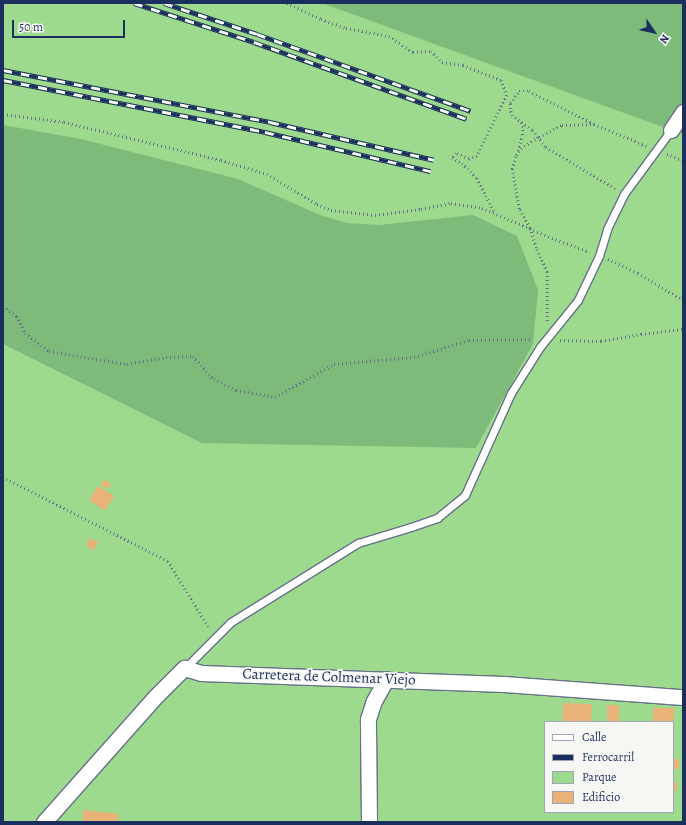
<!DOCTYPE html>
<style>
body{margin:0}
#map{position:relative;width:686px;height:825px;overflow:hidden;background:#f0ecda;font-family:Alegreya,serif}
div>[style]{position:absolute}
.green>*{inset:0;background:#9dda8e}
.forest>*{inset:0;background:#7eba79}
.building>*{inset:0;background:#e8b278;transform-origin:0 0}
.path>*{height:2.5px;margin-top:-1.25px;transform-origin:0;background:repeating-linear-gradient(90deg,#667189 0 1px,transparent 0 4px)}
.roads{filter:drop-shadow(1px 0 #667189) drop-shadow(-1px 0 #667189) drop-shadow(0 1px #667189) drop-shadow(0 -1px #667189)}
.service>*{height:7px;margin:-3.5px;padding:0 3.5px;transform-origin:3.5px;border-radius:3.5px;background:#fff}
.minor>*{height:15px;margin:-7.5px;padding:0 7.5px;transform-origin:7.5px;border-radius:7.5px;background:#fff}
.rail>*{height:4.5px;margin-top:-2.25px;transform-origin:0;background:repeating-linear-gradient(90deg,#f6f6f2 0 9px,#1b2f5e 0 18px);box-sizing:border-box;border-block:1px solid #1b2f5e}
span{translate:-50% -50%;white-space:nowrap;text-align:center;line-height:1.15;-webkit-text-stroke:3.5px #f6f6f2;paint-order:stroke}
.street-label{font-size:15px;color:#1b2f5e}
.frame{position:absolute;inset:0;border:4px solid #1b2f5e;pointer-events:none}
.legend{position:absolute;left:544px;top:721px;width:130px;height:92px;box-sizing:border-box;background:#f6f6f2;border:1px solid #9ea6b7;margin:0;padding:5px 7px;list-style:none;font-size:12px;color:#1b2f5e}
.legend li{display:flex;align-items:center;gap:8px;height:20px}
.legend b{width:20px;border:1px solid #9ea6b7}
.north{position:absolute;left:634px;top:12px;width:40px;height:40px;-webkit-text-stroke:3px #f6f6f2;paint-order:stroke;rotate:124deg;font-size:11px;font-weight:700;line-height:16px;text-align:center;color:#1b2f5e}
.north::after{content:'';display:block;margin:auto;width:14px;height:18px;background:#1b2f5e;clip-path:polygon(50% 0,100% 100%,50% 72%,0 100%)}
.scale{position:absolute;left:12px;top:20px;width:113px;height:18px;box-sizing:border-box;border:2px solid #1b2f5e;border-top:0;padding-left:5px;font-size:12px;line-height:14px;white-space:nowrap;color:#1b2f5e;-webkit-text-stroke:3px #f6f6f2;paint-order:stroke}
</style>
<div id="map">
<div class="green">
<div style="clip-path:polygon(evenodd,3px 3px,326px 3px,683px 134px,683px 822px,3px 822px,3px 3px,545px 722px,673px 722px,673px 812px,545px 812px,545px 722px)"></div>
</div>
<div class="forest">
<div style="clip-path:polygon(322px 3px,683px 3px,683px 134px,671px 130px)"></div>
<div style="clip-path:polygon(3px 125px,81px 139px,238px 179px,320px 215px,347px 223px,379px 225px,473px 215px,517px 236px,538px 290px,533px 344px,476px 448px,202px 443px,3px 344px)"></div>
</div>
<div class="building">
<div style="clip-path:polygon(104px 479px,111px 484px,108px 489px,101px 485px)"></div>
<div style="left:98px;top:486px;width:19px;height:17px;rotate:32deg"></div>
<div style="left:90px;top:538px;width:9px;height:9px;rotate:27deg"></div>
<div style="left:563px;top:703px;width:29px;height:19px;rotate:2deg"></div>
<div style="left:607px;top:705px;width:12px;height:17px"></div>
<div style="left:653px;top:708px;width:21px;height:14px"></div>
<div style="left:673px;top:759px;width:6px;height:10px"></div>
<div style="left:673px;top:782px;width:4px;height:9px"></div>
<div style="clip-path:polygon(83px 810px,119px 814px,118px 822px,83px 822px)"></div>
</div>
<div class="path">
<div style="left:287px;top:3px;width:38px;rotate:25deg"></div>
<div style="left:321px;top:19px;width:27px;rotate:20deg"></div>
<div style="left:346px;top:28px;width:44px;rotate:10.5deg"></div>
<div style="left:389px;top:36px;width:29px;rotate:34deg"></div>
<div style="left:413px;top:52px;width:18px;rotate:-3deg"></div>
<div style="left:431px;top:51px;width:16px;rotate:45deg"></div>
<div style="left:442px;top:62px;width:21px;rotate:8deg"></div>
<div style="left:463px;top:65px;width:41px;rotate:21.5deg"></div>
<div style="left:501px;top:80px;width:16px;rotate:68deg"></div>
<div style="left:507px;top:95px;width:68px;rotate:116.2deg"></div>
<div style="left:477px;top:156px;width:9px;rotate:159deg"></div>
<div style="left:469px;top:159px;width:14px;rotate:-155deg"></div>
<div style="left:456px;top:153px;width:6px;rotate:129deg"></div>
<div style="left:452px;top:158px;width:11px;rotate:27deg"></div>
<div style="left:462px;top:163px;width:21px;rotate:45deg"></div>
<div style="left:477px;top:178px;width:38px;rotate:63deg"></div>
<div style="left:3px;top:114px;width:62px;rotate:7.5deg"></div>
<div style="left:64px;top:122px;width:162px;rotate:13.6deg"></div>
<div style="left:221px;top:160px;width:48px;rotate:16.9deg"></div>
<div style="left:267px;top:174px;width:58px;rotate:31deg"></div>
<div style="left:317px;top:204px;width:15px;rotate:23deg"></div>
<div style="left:331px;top:210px;width:44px;rotate:6.5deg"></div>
<div style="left:375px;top:215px;width:46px;rotate:-7.4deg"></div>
<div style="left:421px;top:209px;width:31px;rotate:-11deg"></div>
<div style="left:451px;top:203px;width:31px;rotate:9deg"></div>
<div style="left:482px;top:208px;width:76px;rotate:23.2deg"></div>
<div style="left:552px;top:238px;width:40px;rotate:20.2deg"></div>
<div style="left:518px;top:151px;width:16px;rotate:-76deg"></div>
<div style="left:522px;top:135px;width:8px;rotate:-83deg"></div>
<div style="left:523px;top:127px;width:6px;rotate:-121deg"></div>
<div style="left:667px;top:154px;width:17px;rotate:21deg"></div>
<div style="left:615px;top:189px;width:82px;rotate:-149deg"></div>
<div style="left:545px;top:147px;width:21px;rotate:-127deg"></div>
<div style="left:532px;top:130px;width:24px;rotate:-145deg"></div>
<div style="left:512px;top:116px;width:7px;rotate:-106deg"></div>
<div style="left:510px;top:109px;width:6px;rotate:-90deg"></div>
<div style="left:510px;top:103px;width:15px;rotate:-53deg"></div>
<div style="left:519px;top:91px;width:10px"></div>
<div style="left:529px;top:91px;width:73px;rotate:26.9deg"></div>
<div style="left:594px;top:124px;width:57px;rotate:22.5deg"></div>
<div style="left:608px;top:259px;width:33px;rotate:25deg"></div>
<div style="left:638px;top:273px;width:52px;rotate:31deg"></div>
<div style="left:3px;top:306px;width:17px;rotate:36deg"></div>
<div style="left:17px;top:316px;width:19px;rotate:65deg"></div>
<div style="left:25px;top:333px;width:30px;rotate:37deg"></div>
<div style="left:49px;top:351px;width:79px;rotate:9.5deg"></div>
<div style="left:127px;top:364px;width:40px;rotate:-10deg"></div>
<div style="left:166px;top:357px;width:27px;rotate:-2deg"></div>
<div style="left:193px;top:356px;width:31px;rotate:48deg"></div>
<div style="left:214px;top:379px;width:25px;rotate:27deg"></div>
<div style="left:236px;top:390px;width:40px;rotate:10deg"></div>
<div style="left:275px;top:397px;width:68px;rotate:-29.2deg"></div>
<div style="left:334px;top:364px;width:80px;rotate:-5deg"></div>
<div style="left:414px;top:357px;width:58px;rotate:-17.2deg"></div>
<div style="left:469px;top:340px;width:64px;rotate:-0.9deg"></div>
<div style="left:547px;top:321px;width:49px;rotate:-90deg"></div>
<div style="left:547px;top:272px;width:26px;rotate:-115deg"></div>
<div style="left:536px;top:248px;width:21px;rotate:-107deg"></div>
<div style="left:530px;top:228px;width:22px;rotate:-120deg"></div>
<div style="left:519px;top:209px;width:41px;rotate:-99.9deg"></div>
<div style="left:512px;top:169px;width:15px;rotate:-74deg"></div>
<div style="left:516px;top:155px;width:12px;rotate:-48deg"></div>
<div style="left:524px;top:146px;width:17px;rotate:-31deg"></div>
<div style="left:539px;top:137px;width:26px;rotate:-28deg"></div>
<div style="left:562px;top:125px;width:30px;rotate:-2deg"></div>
<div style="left:560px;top:340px;width:41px;rotate:1.4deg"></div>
<div style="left:601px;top:341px;width:41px;rotate:-9.9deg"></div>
<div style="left:641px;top:334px;width:42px;rotate:-6.8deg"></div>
<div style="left:3px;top:477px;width:185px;rotate:27deg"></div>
<div style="left:168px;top:561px;width:80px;rotate:58.3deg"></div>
</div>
<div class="roads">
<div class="service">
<div style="left:185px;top:668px;width:65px;rotate:-45deg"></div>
<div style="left:231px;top:622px;width:150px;rotate:-31.9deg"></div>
<div style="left:358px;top:543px;width:55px;rotate:-16.8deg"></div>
<div style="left:411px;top:527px;width:28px;rotate:-19deg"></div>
<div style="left:437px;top:518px;width:36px;rotate:-39deg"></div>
<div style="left:465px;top:495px;width:112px;rotate:-65.7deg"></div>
<div style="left:511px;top:393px;width:54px;rotate:-57.8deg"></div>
<div style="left:540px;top:347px;width:60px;rotate:-51deg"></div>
<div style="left:578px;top:300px;width:49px;rotate:-64.5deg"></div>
<div style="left:599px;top:256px;width:28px;rotate:-73deg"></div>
<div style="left:607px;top:229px;width:39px;rotate:-64deg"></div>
<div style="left:624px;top:194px;width:79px;rotate:-53.7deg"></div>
</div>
<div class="minor">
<div style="left:671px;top:130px;width:22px;rotate:-56deg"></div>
<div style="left:44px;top:822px;width:169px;rotate:-48.4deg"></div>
<div style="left:156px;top:696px;width:40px;rotate:-45deg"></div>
<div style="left:184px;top:668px;width:18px;rotate:16deg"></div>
<div style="left:201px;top:673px;width:303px;rotate:2.1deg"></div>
<div style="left:504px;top:684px;width:179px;rotate:4.2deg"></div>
<div style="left:369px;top:822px;width:103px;rotate:-90.6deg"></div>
<div style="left:368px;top:719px;width:19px;rotate:-72deg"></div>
<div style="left:374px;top:701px;width:25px;rotate:-61deg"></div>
</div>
</div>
<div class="rail">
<div style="left:134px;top:3px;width:126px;rotate:18deg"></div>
<div style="left:254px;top:42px;width:226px;rotate:19.9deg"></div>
<div style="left:164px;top:3px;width:98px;rotate:18.4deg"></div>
<div style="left:257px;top:34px;width:227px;rotate:19.8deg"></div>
<div style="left:3px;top:70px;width:272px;rotate:11deg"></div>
<div style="left:270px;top:122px;width:168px;rotate:13deg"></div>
<div style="left:3px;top:80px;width:267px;rotate:11.2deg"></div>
<div style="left:265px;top:132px;width:170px;rotate:13.3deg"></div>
</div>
<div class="street-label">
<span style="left:329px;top:677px;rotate:2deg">Carretera de Colmenar Viejo</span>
</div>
<div class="frame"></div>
<ul class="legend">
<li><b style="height:5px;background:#fff"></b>Calle</li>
<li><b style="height:5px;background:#1b2f5e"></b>Ferrocarril</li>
<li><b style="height:11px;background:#9dda8e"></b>Parque</li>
<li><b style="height:11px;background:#e8b278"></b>Edificio</li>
</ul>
<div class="north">N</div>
<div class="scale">50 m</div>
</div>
